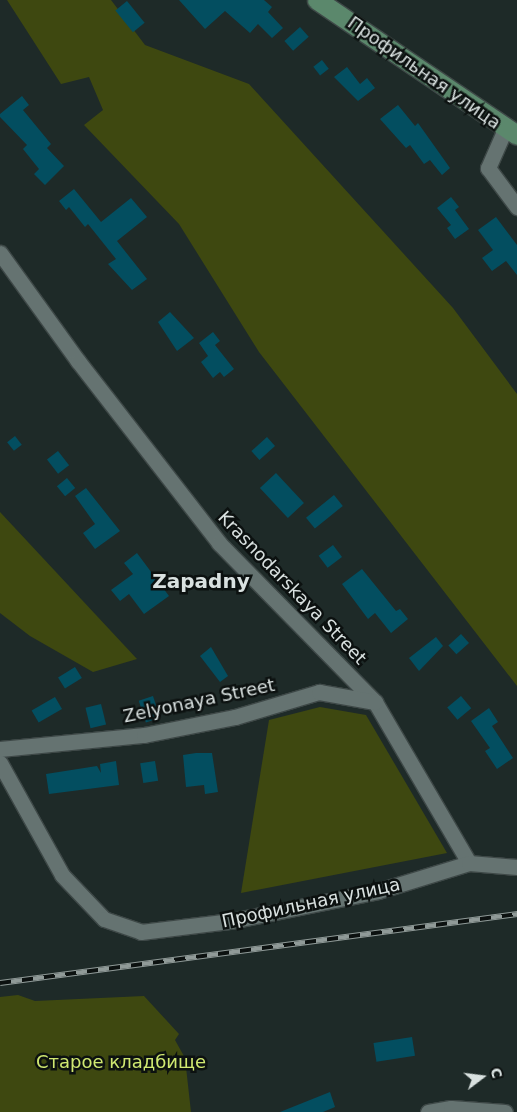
<!DOCTYPE html>
<meta charset="utf-8">
<style>
body{margin:0}
#map{position:relative;width:517px;height:1112px;overflow:hidden;background:#1e2a28;font-family:"DejaVu Sans",sans-serif}
div>[style]{position:absolute}
.green>*{inset:0;background:#3e4810}
.building>*{inset:0;background:#034e60;transform-origin:0 0}
.roads{filter:drop-shadow(1px 0 #3e4847) drop-shadow(-1px 0 #3e4847) drop-shadow(0 1px #3e4847) drop-shadow(0 -1px #3e4847)}
.minor>*{height:15px;margin:-7.5px;padding:0 7.5px;transform-origin:7.5px;border-radius:7.5px;background:#657371}
.major>*{height:19px;margin:-9.5px;padding:0 9.5px;transform-origin:9.5px;border-radius:9.5px;background:#5b886c}
.rail>*{height:5.5px;margin-top:-2.75px;transform-origin:0;background:repeating-linear-gradient(90deg,#0c1110 0 11px,#909a98 0 22px);box-sizing:border-box;border-block:1px solid #909a98}
span{translate:-50% -50%;white-space:nowrap;text-align:center;line-height:1.15;-webkit-text-stroke:5px #0c1110;paint-order:stroke}
.street-label{font-size:18px;color:#d9e1e0}
.park-label{font-size:18px;color:#d0e871}
.quarter-label{font-size:20px;color:#d9e1e0;font-weight:700}
.north{position:absolute;left:457px;top:1052px;width:50px;height:50px;-webkit-text-stroke:4px #0c1110;paint-order:stroke;rotate:75deg;font-size:14px;font-weight:700;line-height:20px;text-align:center;color:#d9e1e0}
.north::after{content:'';display:block;margin:auto;width:18px;height:22px;background:#d9e1e0;clip-path:polygon(50% 0,100% 100%,50% 72%,0 100%)}
</style>
<div id="map">
<div class="green">
<div style="clip-path:polygon(7px 0,111px 0,145px 45px,249px 84px,453px 308px,517px 394px,517px 686px,259px 352px,179px 224px,84px 125px,103px 110px,89px 77px,61px 84px)"></div>
<div style="clip-path:polygon(0 512px,137px 659px,93px 672px,30px 636px,0 613px)"></div>
<div style="clip-path:polygon(320px 707px,366px 715px,447px 853px,241px 893px,269px 720px)"></div>
<div style="clip-path:polygon(18px 995px,35px 1001px,144px 996px,179px 1034px,175px 1040px,185px 1058px,191px 1112px,0 1112px,0 997px)"></div>
</div>
<div class="building">
<div style="clip-path:polygon(179px 0,264px 0,272px 7px,268px 12px,283px 28px,272px 38px,258px 24px,250px 33px,225px 11px,205px 29px)"></div>
<div style="left:127px;top:1px;width:28px;height:15px;rotate:51deg"></div>
<div style="left:300px;top:27px;width:13px;height:21px;rotate:48deg"></div>
<div style="left:322px;top:60px;width:11px;height:11px;rotate:52deg"></div>
<div style="clip-path:polygon(347px 67px,360px 84px,367px 78px,375px 88px,358px 101px,334px 77px)"></div>
<div style="clip-path:polygon(22px 96px,29px 105px,23px 110px,51px 144px,47px 148px,64px 166px,45px 185px,34px 174px,39px 169px,23px 149px,27px 145px,0 117px,0 114px)"></div>
<div style="clip-path:polygon(398px 105px,415px 126px,418px 123px,450px 168px,442px 175px,430px 160px,424px 164px,410px 145px,406px 148px,380px 119px)"></div>
<div style="clip-path:polygon(74px 189px,101px 222px,131px 198px,147px 217px,117px 241px,147px 279px,132px 290px,108px 264px,116px 259px,88px 224px,85px 227px,69px 207px,66px 210px,59px 201px)"></div>
<div style="clip-path:polygon(451px 197px,459px 207px,455px 210px,469px 229px,455px 239px,447px 228px,451px 225px,437px 208px)"></div>
<div style="clip-path:polygon(496px 217px,517px 245px,517px 275px,506px 261px,492px 271px,482px 258px,493px 250px,478px 230px)"></div>
<div style="clip-path:polygon(170px 312px,194px 338px,177px 351px,158px 322px)"></div>
<div style="clip-path:polygon(213px 332px,220px 341px,215px 345px,234px 369px,224px 377px,220px 372px,213px 378px,201px 362px,208px 356px,199px 343px)"></div>
<div style="left:15px;top:436px;width:11px;height:10px;rotate:52deg"></div>
<div style="left:267px;top:437px;width:12px;height:21px;rotate:48deg"></div>
<div style="left:58px;top:451px;width:18px;height:14px;rotate:52deg"></div>
<div style="left:276px;top:473px;width:41px;height:22px;rotate:47deg"></div>
<div style="left:67px;top:478px;width:13px;height:13px;rotate:51deg"></div>
<div style="clip-path:polygon(86px 488px,120px 531px,95px 549px,83px 533px,95px 524px,75px 496px)"></div>
<div style="left:334px;top:495px;width:14px;height:36px;rotate:51deg"></div>
<div style="left:333px;top:545px;width:15px;height:18px;rotate:53deg"></div>
<div style="clip-path:polygon(137px 553px,169px 596px,144px 614px,129px 594px,120px 601px,111px 590px,133px 574px,124px 563px)"></div>
<div style="clip-path:polygon(362px 569px,396px 611px,400px 609px,408px 619px,391px 633px,375px 613px,368px 619px,342px 584px)"></div>
<div style="left:461px;top:634px;width:12px;height:17px;rotate:48deg"></div>
<div style="clip-path:polygon(436px 637px,443px 646px,419px 671px,409px 658px)"></div>
<div style="clip-path:polygon(211px 647px,228px 676px,220px 682px,200px 656px)"></div>
<div style="left:75px;top:667px;width:13px;height:20px;rotate:58deg"></div>
<div style="left:153px;top:696px;width:23px;height:15px;rotate:72deg"></div>
<div style="left:461px;top:696px;width:16px;height:18px;rotate:50deg"></div>
<div style="left:55px;top:697px;width:14px;height:27px;rotate:60deg"></div>
<div style="left:101px;top:704px;width:21px;height:16px;rotate:76deg"></div>
<div style="clip-path:polygon(489px 708px,498px 722px,492px 726px,513px 758px,497px 769px,485px 751px,490px 748px,471px 721px)"></div>
<div style="clip-path:polygon(196px 753px,212px 753px,218px 792px,205px 794px,204px 785px,186px 787px,183px 755px)"></div>
<div style="clip-path:polygon(116px 761px,119px 785px,49px 794px,46px 774px,97px 766px,101px 773px,100px 764px)"></div>
<div style="left:155px;top:761px;width:20px;height:15px;rotate:81deg"></div>
<div style="left:412px;top:1037px;width:19px;height:39px;rotate:81deg"></div>
<div style="clip-path:polygon(330px 1092px,335px 1107px,323px 1112px,280px 1112px)"></div>
</div>
<div class="roads">
<div class="minor">
<div style="left:506px;top:127px;width:45px;rotate:113.7deg"></div>
<div style="left:488px;top:168px;width:49px;rotate:53.4deg"></div>
<div style="left:0;top:253px;width:133px;rotate:54.2deg"></div>
<div style="left:78px;top:361px;width:230px;rotate:52.2deg"></div>
<div style="left:219px;top:543px;width:223px;rotate:45.5deg"></div>
<div style="left:375px;top:702px;width:186px;rotate:59.7deg"></div>
<div style="left:0;top:749px;width:145px;rotate:-5.6deg"></div>
<div style="left:144px;top:735px;width:93px;rotate:-11.2deg"></div>
<div style="left:235px;top:717px;width:88px;rotate:-16.6deg"></div>
<div style="left:319px;top:692px;width:57px;rotate:10.1deg"></div>
<div style="left:0;top:763px;width:128px;rotate:61deg"></div>
<div style="left:62px;top:875px;width:61px;rotate:46.3deg"></div>
<div style="left:104px;top:919px;width:39px;rotate:19deg"></div>
<div style="left:141px;top:932px;width:91px;rotate:-7deg"></div>
<div style="left:231px;top:921px;width:150px;rotate:-11.5deg"></div>
<div style="left:378px;top:891px;width:95px;rotate:-17.1deg"></div>
<div style="left:469px;top:863px;width:48px;rotate:4.8deg"></div>
<div style="left:428px;top:1112px;width:23px;rotate:-10deg"></div>
<div style="left:451px;top:1108px;width:54px;rotate:4.2deg"></div>
</div>
<div class="major">
<div style="left:317px;top:0;width:241px;rotate:34deg"></div>
</div>
</div>
<div class="rail">
<div style="left:0;top:983px;width:522px;rotate:-7.6deg"></div>
</div>
<div class="street-label">
<span style="left:424px;top:73px;rotate:35deg">Профильная улица</span>
<span style="left:292px;top:588px;rotate:46deg">Krasnodarskaya Street</span>
<span style="left:199px;top:701px;rotate:-12deg">Zelyonaya Street</span>
<span style="left:311px;top:903px;rotate:-12deg">Профильная улица</span>
</div>
<div class="park-label">
<span style="left:121px;top:1062px">Старое кладбище</span>
</div>
<div class="quarter-label">
<span style="left:201px;top:581px">Zapadny</span>
</div>
<div class="north">С</div>
</div>
